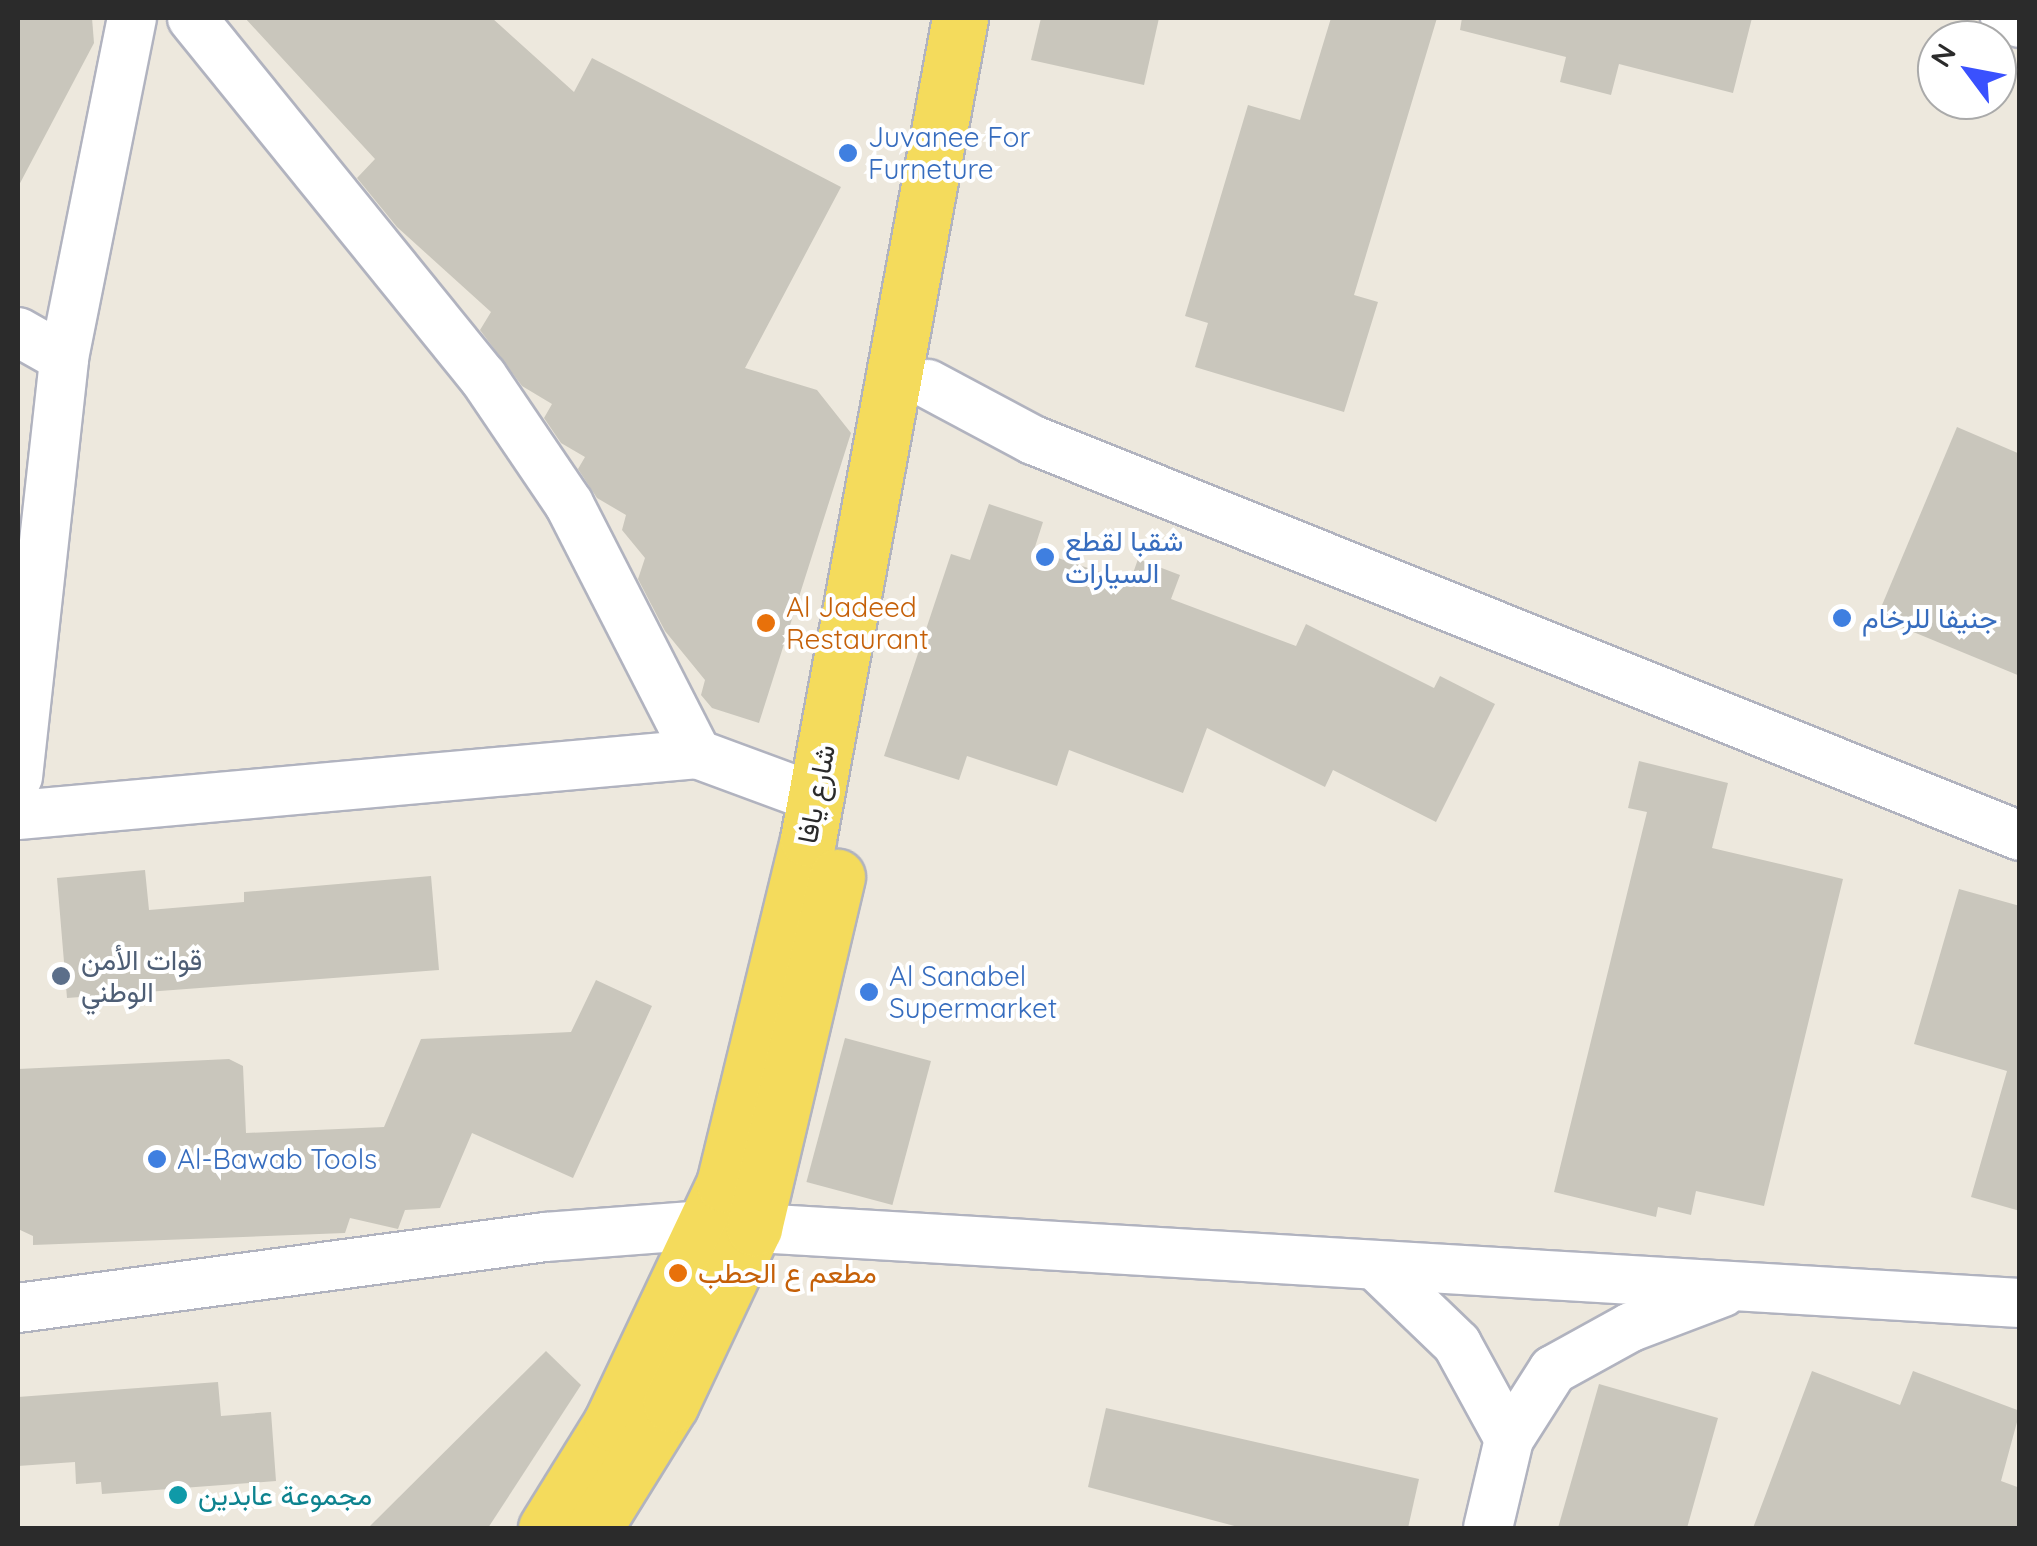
<!DOCTYPE html>
<meta charset="utf-8">
<style>
body{margin:0}
#map{position:relative;width:2037px;height:1546px;overflow:hidden;background:#ede8dd;font-family:Quicksand,Vazirmatn,sans-serif}
div>[style]{position:absolute}
.building>*{inset:0;background:#c9c6bc;transform-origin:0 0}
.roads{filter:drop-shadow(2px 0 #b1b3bf) drop-shadow(-2px 0 #b1b3bf) drop-shadow(0 2px #b1b3bf) drop-shadow(0 -2px #b1b3bf)}
.minor>*{height:48px;margin:-24px;padding:0 24px;transform-origin:24px;border-radius:24px;background:#fff}
.major>*{height:55px;margin:-27.5px;padding:0 27.5px;transform-origin:27.5px;border-radius:27.5px;background:#f4db5c}
.dots>*{width:28px;height:28px;translate:-50% -50%;box-sizing:border-box;border:5px solid #fff;border-radius:50%}
span{translate:-50% -50%;white-space:nowrap;text-align:center;line-height:1.15;-webkit-text-stroke:8px #fff;paint-order:stroke}
.shop-label{font-size:28px;color:#366cbe}
.left{translate:0 -50%;text-align:left}
.food-label{font-size:28px;color:#c56008}
.street-label{font-size:28px;color:#2b2b2b}
.service-label{font-size:28px;color:#4e5e75}
.culture-label{font-size:28px;color:#0d838f}
.frame{position:absolute;inset:0;border:20px solid #2b2b2b;pointer-events:none}
.north{position:absolute;left:1917px;top:20px;width:100px;height:100px;box-sizing:border-box;background:#fff;border:2px solid #aaa;border-radius:50%;rotate:302deg;font-size:28px;font-weight:700;line-height:40px;text-align:center;color:#2b2b2b}
.north::after{content:'';display:block;margin:auto;width:35px;height:45px;background:#3a51fe;clip-path:polygon(50% 0,100% 100%,50% 72%,0 100%)}
</style>
<div id="map">
<div class="building">
<div style="clip-path:polygon(18px 18px,92px 18px,94px 43px,18px 187px)"></div>
<div style="clip-path:polygon(245px 18px,492px 18px,574px 92px,592px 58px,841px 187px,745px 368px,817px 390px,851px 433px,759px 723px,712px 708px,701px 695px,705px 680px,665px 631px,638px 579px,645px 558px,622px 530px,626px 515px,597px 498px,578px 469px,585px 457px,561px 443px,544px 418px,552px 404px,522px 386px,480px 330px,491px 312px,397px 227px,357px 178px,375px 159px)"></div>
<div style="clip-path:polygon(1041px 18px,1159px 18px,1144px 85px,1031px 60px)"></div>
<div style="clip-path:polygon(1331px 18px,1437px 18px,1354px 295px,1378px 302px,1344px 412px,1195px 367px,1208px 323px,1185px 316px,1248px 105px,1300px 120px)"></div>
<div style="clip-path:polygon(1462px 18px,1752px 18px,1733px 93px,1619px 64px,1611px 95px,1560px 82px,1566px 57px,1460px 30px)"></div>
<div style="clip-path:polygon(1957px 427px,2020px 454px,2020px 676px,1877px 617px)"></div>
<div style="clip-path:polygon(989px 504px,1043px 522px,1034px 550px,1130px 582px,1138px 559px,1180px 575px,1171px 599px,1296px 646px,1306px 624px,1434px 688px,1440px 676px,1495px 704px,1436px 822px,1333px 770px,1325px 787px,1207px 728px,1183px 793px,1069px 750px,1057px 786px,967px 756px,959px 780px,884px 756px,951px 554px,970px 560px)"></div>
<div style="clip-path:polygon(1639px 761px,1728px 783px,1712px 848px,1843px 879px,1764px 1206px,1696px 1191px,1691px 1215px,1658px 1207px,1656px 1217px,1554px 1192px,1647px 812px,1628px 808px)"></div>
<div style="clip-path:polygon(145px 870px,149px 910px,244px 902px,244px 892px,431px 876px,439px 970px,67px 998px,57px 878px)"></div>
<div style="clip-path:polygon(1959px 889px,2020px 906px,2020px 1211px,1971px 1197px,2007px 1071px,1914px 1044px)"></div>
<div style="clip-path:polygon(596px 980px,652px 1006px,573px 1178px,472px 1133px,440px 1208px,405px 1210px,398px 1229px,350px 1218px,345px 1233px,33px 1245px,33px 1236px,18px 1229px,18px 1069px,229px 1059px,243px 1066px,246px 1133px,384px 1127px,421px 1039px,571px 1032px)"></div>
<div style="left:845px;top:1038px;width:89px;height:149px;rotate:15deg"></div>
<div style="clip-path:polygon(546px 1351px,581px 1385px,488px 1528px,368px 1528px)"></div>
<div style="clip-path:polygon(1812px 1371px,1900px 1405px,1913px 1371px,2020px 1411px,2001px 1481px,2020px 1488px,2020px 1528px,1753px 1528px)"></div>
<div style="clip-path:polygon(218px 1382px,221px 1416px,271px 1412px,276px 1481px,102px 1494px,101px 1482px,76px 1484px,75px 1462px,18px 1466px,18px 1397px)"></div>
<div style="clip-path:polygon(1599px 1384px,1718px 1418px,1687px 1528px,1558px 1528px)"></div>
<div style="clip-path:polygon(1106px 1408px,1419px 1479px,1408px 1528px,1242px 1528px,1088px 1487px)"></div>
</div>
<div class="roads">
<div class="minor">
<div style="left:192px;top:18px;width:462px;rotate:51deg"></div>
<div style="left:483px;top:377px;width:153px;rotate:55.9deg"></div>
<div style="left:569px;top:504px;width:281px;rotate:62.9deg"></div>
<div style="left:2005px;top:18px;width:16px;rotate:18deg"></div>
<div style="left:18px;top:332px;width:53px;rotate:29.5deg"></div>
<div style="left:928px;top:384px;width:119px;rotate:28.1deg"></div>
<div style="left:1033px;top:440px;width:1063px;rotate:21.86deg"></div>
<div style="left:18px;top:777px;width:422px;rotate:-83.7deg"></div>
<div style="left:64px;top:358px;width:347px;rotate:-78.7deg"></div>
<div style="left:18px;top:815px;width:682px;rotate:-5.13deg"></div>
<div style="left:697px;top:754px;width:127px;rotate:20.3deg"></div>
<div style="left:1375px;top:1265px;width:114px;rotate:43.9deg"></div>
<div style="left:1457px;top:1344px;width:108px;rotate:61.3deg"></div>
<div style="left:18px;top:1308px;width:532px;rotate:-7.67deg"></div>
<div style="left:545px;top:1237px;width:161px;rotate:-4.3deg"></div>
<div style="left:706px;top:1225px;width:1316px;rotate:3.4deg"></div>
<div style="left:1488px;top:1528px;width:91px;rotate:-76.7deg"></div>
<div style="left:1509px;top:1439px;width:82px;rotate:-57.5deg"></div>
<div style="left:1553px;top:1370px;width:89px;rotate:-28.9deg"></div>
<div style="left:1631px;top:1327px;width:98px;rotate:-20.8deg"></div>
</div>
<div class="major">
<div style="left:546px;top:1528px;width:123px;rotate:-58.2deg"></div>
<div style="left:611px;top:1423px;width:264px;rotate:-64.7deg"></div>
<div style="left:724px;top:1184px;width:355px;rotate:-76.3deg"></div>
<div style="left:808px;top:839px;width:835px;rotate:-79.51deg"></div>
<div style="left:594px;top:1528px;width:146px;rotate:-58.2deg"></div>
<div style="left:671px;top:1404px;width:195px;rotate:-64.8deg"></div>
<div style="left:754px;top:1228px;width:361px;rotate:-76.7deg"></div>
</div>
</div>
<div class="dots">
<div style="left:848px;top:153px;background:#3f7fe0"></div>
<div style="left:1045px;top:557px;background:#3f7fe0"></div>
<div style="left:1842px;top:618px;background:#3f7fe0"></div>
<div style="left:766px;top:623px;background:#e8710a"></div>
<div style="left:61px;top:976px;background:#5c6f8a"></div>
<div style="left:869px;top:992px;background:#3f7fe0"></div>
<div style="left:157px;top:1159px;background:#3f7fe0"></div>
<div style="left:678px;top:1273px;background:#e8710a"></div>
<div style="left:178px;top:1495px;background:#0f9aa8"></div>
</div>
<div class="shop-label">
<span class="left" style="left:868px;top:153px">Juvanee For<br>Furneture</span>
<span class="left" style="left:1065px;top:557px">شقبا لقطع<br>السيارات</span>
<span class="left" style="left:1862px;top:618px">جنيفا للرخام</span>
<span class="left" style="left:889px;top:992px">Al Sanabel<br>Supermarket</span>
<span class="left" style="left:177px;top:1159px">Al-Bawab Tools</span>
</div>
<div class="food-label">
<span class="left" style="left:786px;top:623px">Al Jadeed<br>Restaurant</span>
<span class="left" style="left:698px;top:1273px">مطعم ع الحطب</span>
</div>
<div class="street-label">
<span style="left:816px;top:794px;rotate:-79deg">شارع يافا</span>
</div>
<div class="service-label">
<span class="left" style="left:81px;top:976px">قوات الأمن<br>الوطني</span>
</div>
<div class="culture-label">
<span class="left" style="left:198px;top:1495px">مجموعة عابدين</span>
</div>
<div class="frame"></div>
<div class="north">N</div>
</div>
